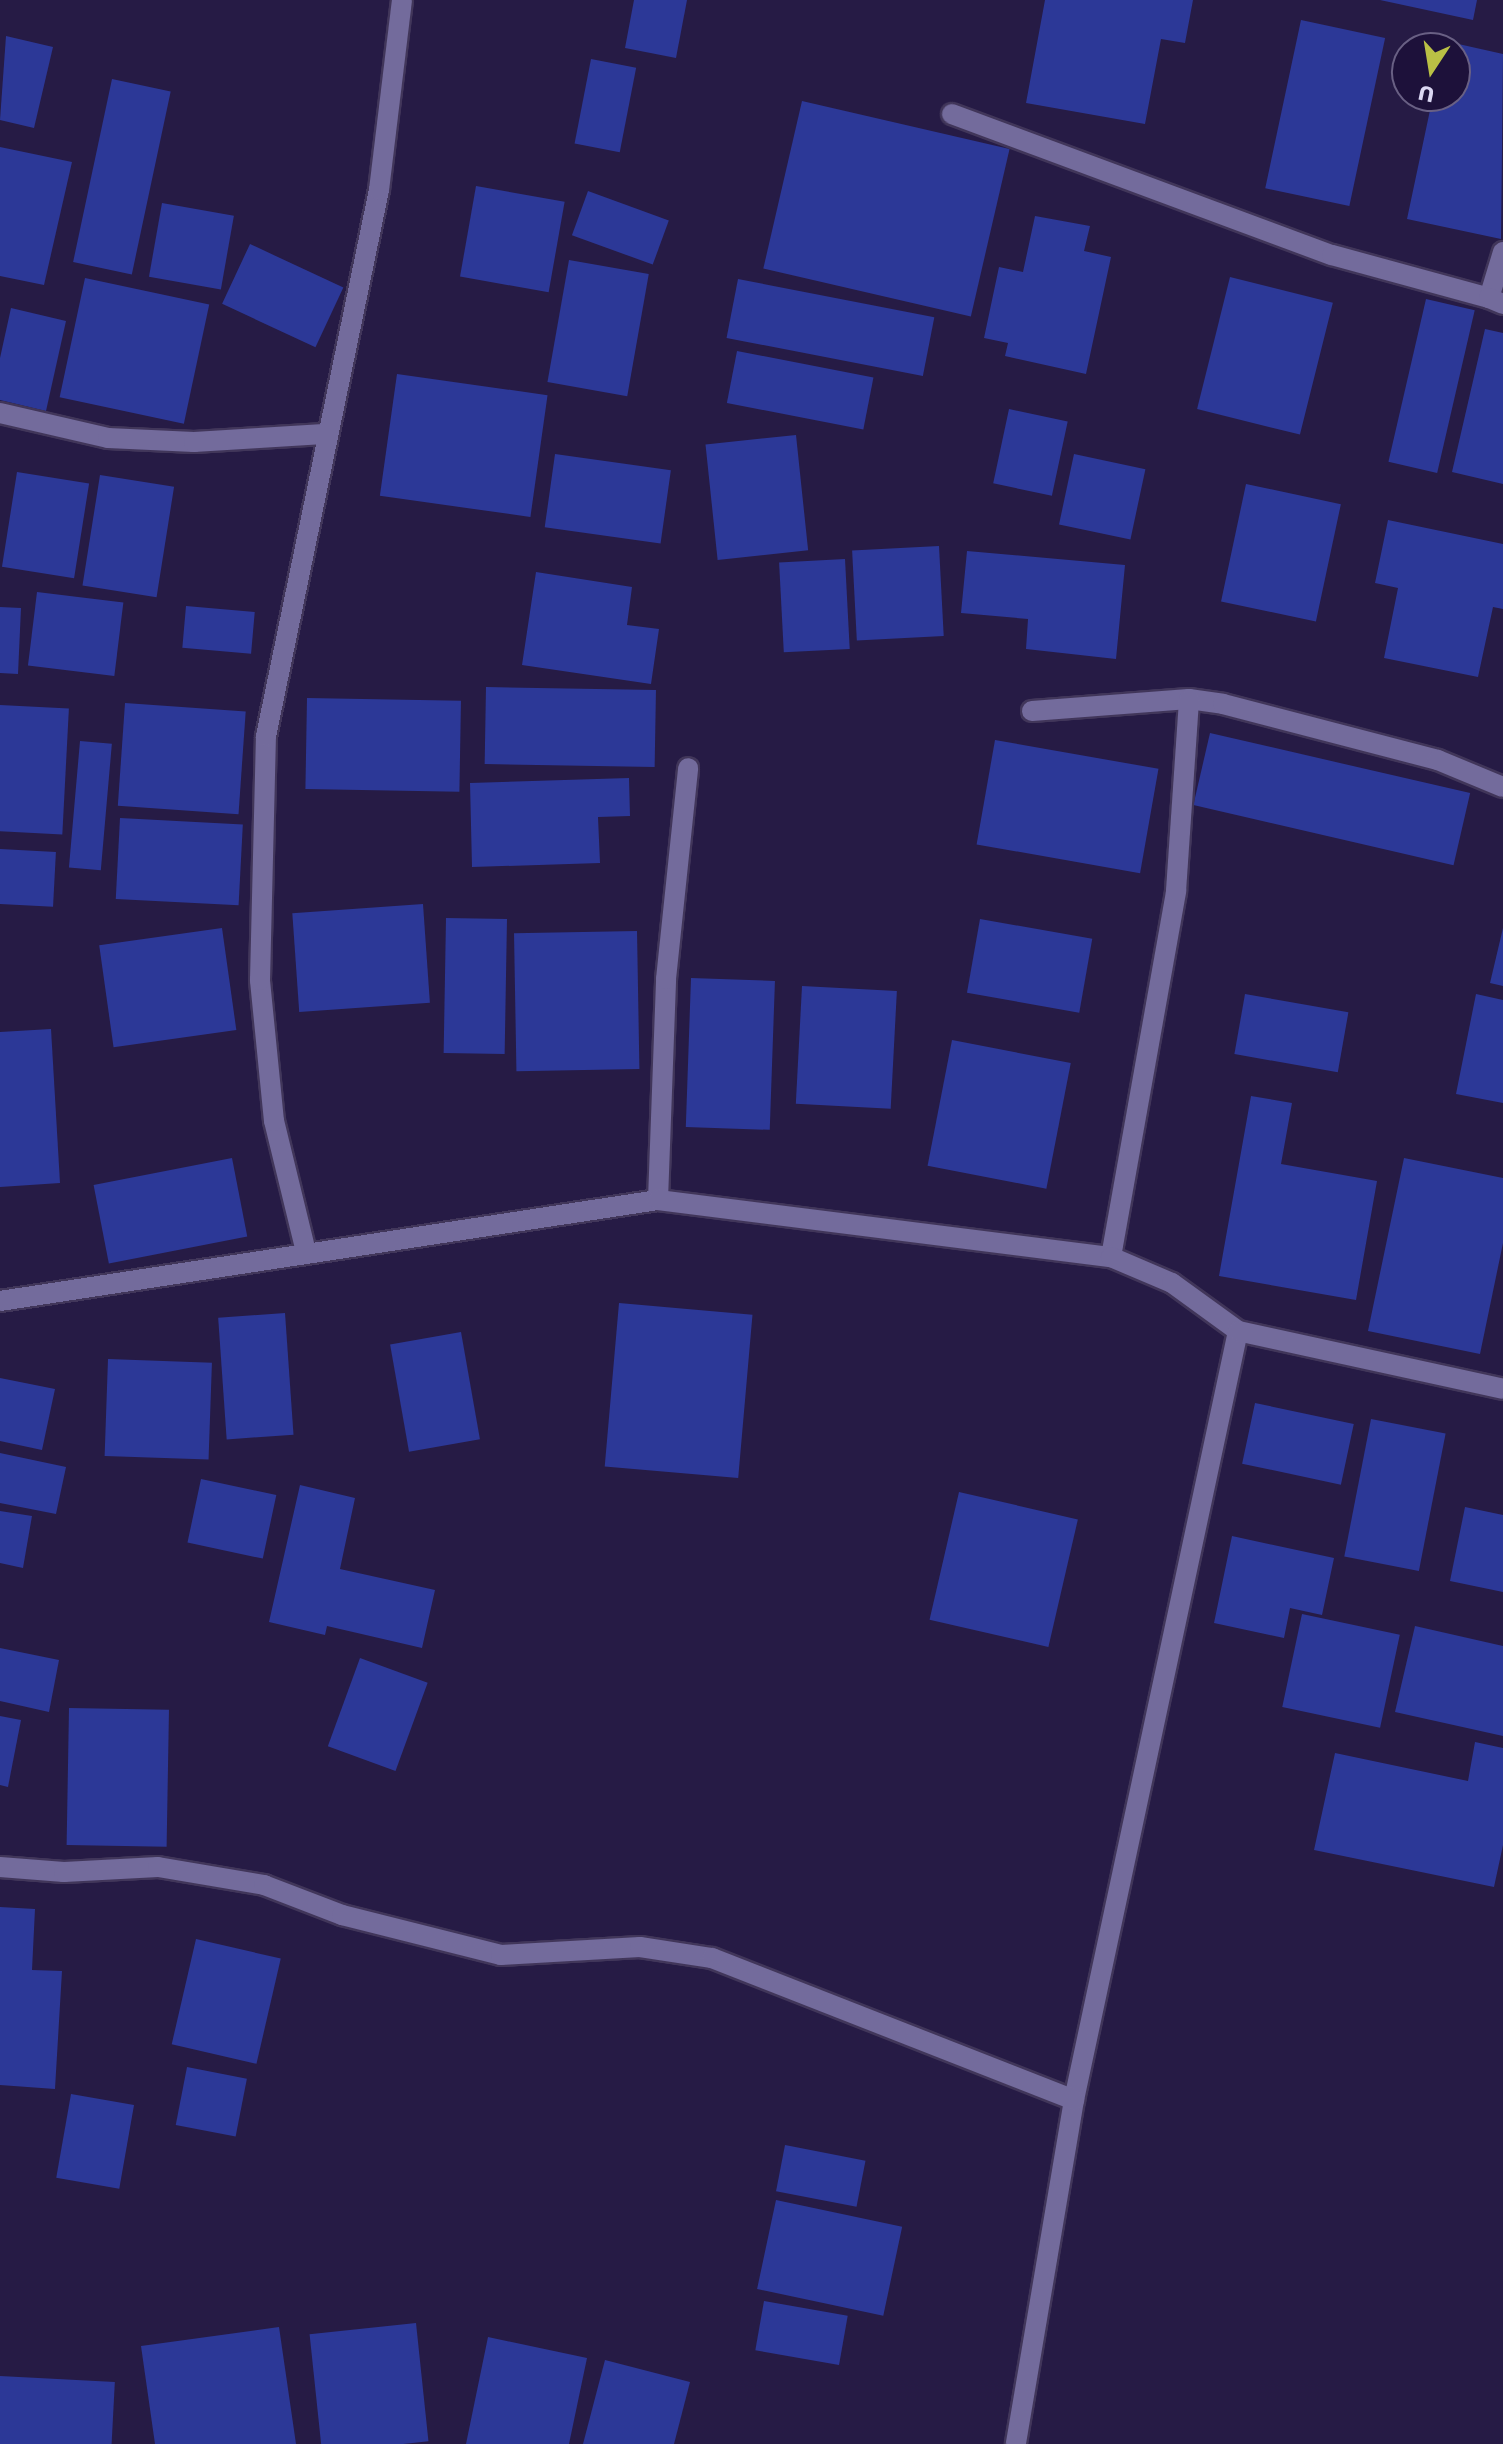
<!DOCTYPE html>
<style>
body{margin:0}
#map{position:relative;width:1503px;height:2444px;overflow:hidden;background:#261b45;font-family:"Work Sans",sans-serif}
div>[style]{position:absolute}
.building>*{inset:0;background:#2c3897;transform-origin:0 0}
.roads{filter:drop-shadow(2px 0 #41365a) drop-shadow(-2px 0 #41365a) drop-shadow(0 2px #41365a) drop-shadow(0 -2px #41365a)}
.minor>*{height:20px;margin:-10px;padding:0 10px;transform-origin:10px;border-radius:10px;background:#736b9c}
span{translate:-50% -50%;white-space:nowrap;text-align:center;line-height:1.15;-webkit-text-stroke:7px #1d113a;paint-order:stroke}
.north{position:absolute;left:1391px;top:32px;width:80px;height:80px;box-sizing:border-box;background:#1d113a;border:2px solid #696084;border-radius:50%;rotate:192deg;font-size:22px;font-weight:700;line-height:32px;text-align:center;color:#dbd7f3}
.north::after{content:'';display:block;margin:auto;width:28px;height:36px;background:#bac045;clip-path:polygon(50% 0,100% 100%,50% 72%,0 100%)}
</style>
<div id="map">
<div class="building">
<div style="clip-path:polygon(634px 0,687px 0,676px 58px,625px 48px)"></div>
<div style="clip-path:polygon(1045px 0,1193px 0,1185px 43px,1161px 39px,1145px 124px,1026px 103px)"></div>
<div style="clip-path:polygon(1380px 0,1477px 0,1473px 20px)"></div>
<div style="left:1301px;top:20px;width:86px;height:172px;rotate:12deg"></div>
<div style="clip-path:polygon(6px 36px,53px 47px,34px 128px,0 120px)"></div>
<div style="clip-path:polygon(1445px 41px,1503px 54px,1501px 239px,1407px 219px,1433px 96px,1455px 96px,1455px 48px,1444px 48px)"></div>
<div style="left:591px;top:59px;width:46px;height:86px;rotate:11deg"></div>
<div style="left:112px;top:79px;width:60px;height:187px;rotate:12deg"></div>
<div style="left:802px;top:101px;width:213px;height:172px;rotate:13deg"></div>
<div style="clip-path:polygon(0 147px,72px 162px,44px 285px,0 276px)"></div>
<div style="left:476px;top:186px;width:90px;height:92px;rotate:10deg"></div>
<div style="left:588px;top:191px;width:86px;height:47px;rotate:20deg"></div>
<div style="left:162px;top:203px;width:73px;height:75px;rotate:10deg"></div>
<div style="clip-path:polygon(1035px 216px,1090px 226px,1084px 251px,1111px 257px,1086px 374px,1005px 356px,1008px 343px,984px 338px,999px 267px,1023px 272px)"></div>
<div style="left:250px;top:244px;width:103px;height:66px;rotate:25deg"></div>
<div style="left:569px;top:260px;width:81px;height:124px;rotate:10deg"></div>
<div style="left:1230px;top:277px;width:106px;height:136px;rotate:14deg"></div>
<div style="left:85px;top:278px;width:127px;height:122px;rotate:12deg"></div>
<div style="left:738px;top:279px;width:200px;height:60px;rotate:11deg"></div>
<div style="left:1426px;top:299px;width:50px;height:167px;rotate:13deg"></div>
<div style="clip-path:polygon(11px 308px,66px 321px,46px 411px,0 400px,0 358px)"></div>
<div style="clip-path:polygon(1485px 329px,1503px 333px,1503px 484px,1452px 472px)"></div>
<div style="left:737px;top:351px;width:139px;height:53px;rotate:11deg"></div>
<div style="left:397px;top:374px;width:152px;height:123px;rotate:8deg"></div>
<div style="left:1009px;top:409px;width:60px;height:76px;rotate:12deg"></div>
<div style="left:796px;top:435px;width:116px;height:91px;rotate:84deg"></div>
<div style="left:555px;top:454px;width:117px;height:74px;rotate:8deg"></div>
<div style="left:1074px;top:454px;width:73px;height:72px;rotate:12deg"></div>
<div style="left:17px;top:472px;width:73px;height:96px;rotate:9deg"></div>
<div style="left:100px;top:475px;width:75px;height:112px;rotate:9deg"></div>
<div style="left:1246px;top:484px;width:97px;height:120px;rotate:12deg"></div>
<div style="clip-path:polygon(1388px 520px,1503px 544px,1503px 609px,1493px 607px,1478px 677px,1384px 658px,1398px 588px,1375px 583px)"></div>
<div style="left:939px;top:546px;width:90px;height:87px;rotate:87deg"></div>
<div style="clip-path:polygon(967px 551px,1125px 565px,1116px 659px,1026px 649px,1028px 619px,961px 613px)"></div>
<div style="left:845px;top:559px;width:90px;height:66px;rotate:87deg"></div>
<div style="clip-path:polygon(536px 572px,632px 587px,627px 625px,659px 629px,651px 684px,522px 665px)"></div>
<div style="left:37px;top:592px;width:87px;height:74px;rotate:7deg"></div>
<div style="left:186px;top:606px;width:69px;height:42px;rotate:5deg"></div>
<div style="clip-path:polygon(0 607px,21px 608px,18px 674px,0 673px)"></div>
<div style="left:486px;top:687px;width:170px;height:77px;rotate:1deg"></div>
<div style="left:307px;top:698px;width:154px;height:91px;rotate:1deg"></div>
<div style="left:125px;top:703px;width:121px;height:103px;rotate:4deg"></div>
<div style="left:0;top:705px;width:69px;height:126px;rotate:3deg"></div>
<div style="left:1210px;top:733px;width:267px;height:74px;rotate:13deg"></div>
<div style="left:995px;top:740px;width:166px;height:106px;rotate:10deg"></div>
<div style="left:80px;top:741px;width:32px;height:127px;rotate:5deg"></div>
<div style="clip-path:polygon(629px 778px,630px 816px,598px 817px,600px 863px,472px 867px,470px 783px)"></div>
<div style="left:120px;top:818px;width:123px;height:81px;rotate:3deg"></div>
<div style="left:0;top:849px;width:56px;height:55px;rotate:3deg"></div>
<div style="left:423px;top:904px;width:99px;height:131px;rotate:86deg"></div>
<div style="left:446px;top:918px;width:61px;height:135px;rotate:1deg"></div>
<div style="left:980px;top:919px;width:114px;height:75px;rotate:10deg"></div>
<div style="left:222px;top:928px;width:103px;height:124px;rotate:82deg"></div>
<div style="clip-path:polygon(1503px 928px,1503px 986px,1490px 983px)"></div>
<div style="left:637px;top:931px;width:138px;height:123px;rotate:89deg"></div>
<div style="left:691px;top:978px;width:84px;height:149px;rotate:2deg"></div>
<div style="left:802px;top:986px;width:95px;height:118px;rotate:3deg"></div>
<div style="left:1245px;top:994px;width:105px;height:61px;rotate:10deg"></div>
<div style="clip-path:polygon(1476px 994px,1503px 1000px,1503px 1103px,1456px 1094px)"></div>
<div style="clip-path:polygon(51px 1029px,60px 1183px,0 1187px,0 1032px)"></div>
<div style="left:952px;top:1040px;width:121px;height:128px;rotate:11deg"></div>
<div style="clip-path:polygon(1251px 1096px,1292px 1103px,1281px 1164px,1377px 1181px,1356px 1300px,1219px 1276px)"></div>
<div style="left:232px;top:1158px;width:80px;height:141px;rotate:79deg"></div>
<div style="clip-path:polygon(1404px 1158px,1503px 1178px,1503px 1243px,1480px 1354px,1368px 1331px)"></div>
<div style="left:619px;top:1303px;width:134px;height:164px;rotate:5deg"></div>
<div style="left:285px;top:1313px;width:122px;height:67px;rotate:86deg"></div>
<div style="left:461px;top:1332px;width:109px;height:72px;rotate:80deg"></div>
<div style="left:108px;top:1359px;width:104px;height:97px;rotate:2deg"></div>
<div style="clip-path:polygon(0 1378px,55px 1389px,42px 1450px,0 1441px)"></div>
<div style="left:1255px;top:1403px;width:101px;height:62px;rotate:12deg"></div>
<div style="left:1371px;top:1419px;width:76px;height:140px;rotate:11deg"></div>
<div style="clip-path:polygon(0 1453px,66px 1467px,56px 1514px,0 1503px)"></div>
<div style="left:201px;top:1479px;width:77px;height:65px;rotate:12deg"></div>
<div style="clip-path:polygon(300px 1485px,355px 1498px,340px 1569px,435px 1590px,422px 1648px,327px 1626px,325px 1635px,269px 1622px)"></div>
<div style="left:959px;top:1492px;width:122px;height:131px;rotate:13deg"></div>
<div style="clip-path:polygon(1465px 1507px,1503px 1515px,1503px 1592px,1450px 1581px)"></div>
<div style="clip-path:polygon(0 1511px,32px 1516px,23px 1568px,0 1563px)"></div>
<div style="clip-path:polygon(1232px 1536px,1334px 1558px,1322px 1615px,1290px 1608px,1284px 1638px,1214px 1623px)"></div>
<div style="left:1302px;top:1614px;width:100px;height:95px;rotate:12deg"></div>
<div style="clip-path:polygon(1415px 1626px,1503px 1646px,1503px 1736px,1395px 1712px)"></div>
<div style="clip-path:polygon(0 1648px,59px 1660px,49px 1712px,0 1701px)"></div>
<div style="left:360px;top:1658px;width:72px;height:94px;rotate:20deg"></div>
<div style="left:69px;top:1708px;width:100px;height:137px;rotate:1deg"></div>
<div style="clip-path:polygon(0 1716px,21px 1720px,8px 1787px,0 1785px)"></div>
<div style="clip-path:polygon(1475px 1742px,1503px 1748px,1503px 1845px,1494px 1887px,1314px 1850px,1335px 1753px,1468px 1781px)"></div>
<div style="clip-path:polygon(0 1907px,35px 1909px,32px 1970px,62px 1971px,55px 2089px,0 2085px)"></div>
<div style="left:196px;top:1939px;width:87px;height:108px;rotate:13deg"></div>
<div style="left:187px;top:2067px;width:61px;height:59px;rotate:11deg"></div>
<div style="left:71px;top:2094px;width:64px;height:85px;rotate:10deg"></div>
<div style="left:785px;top:2145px;width:82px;height:47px;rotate:11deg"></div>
<div style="left:776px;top:2200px;width:129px;height:91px;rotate:12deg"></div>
<div style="left:764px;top:2301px;width:85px;height:50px;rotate:10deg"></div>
<div style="left:416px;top:2323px;width:119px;height:107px;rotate:84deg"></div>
<div style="clip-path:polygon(279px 2327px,296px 2444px,155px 2444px,141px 2346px)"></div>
<div style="clip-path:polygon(488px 2337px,587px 2358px,569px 2444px,466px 2444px)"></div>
<div style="clip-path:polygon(605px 2360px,690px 2382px,674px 2444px,583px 2444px)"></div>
<div style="left:0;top:2376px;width:115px;height:68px;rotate:3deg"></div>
</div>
<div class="roads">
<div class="minor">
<div style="left:952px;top:114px;width:405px;rotate:20.4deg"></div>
<div style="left:1332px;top:255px;width:163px;rotate:15.3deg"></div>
<div style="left:1503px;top:252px;width:48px;rotate:106.9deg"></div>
<div style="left:1489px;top:298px;width:15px;rotate:23deg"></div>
<div style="left:0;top:413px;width:111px;rotate:13deg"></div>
<div style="left:108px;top:438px;width:86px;rotate:2.7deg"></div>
<div style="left:194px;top:442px;width:130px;rotate:-3.5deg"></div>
<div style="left:1032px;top:711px;width:157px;rotate:-4.4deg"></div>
<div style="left:1189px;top:699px;width:34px;rotate:8deg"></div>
<div style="left:1223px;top:704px;width:222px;rotate:14.6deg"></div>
<div style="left:1438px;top:760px;width:70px;rotate:22.6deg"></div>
<div style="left:658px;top:1200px;width:221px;rotate:-87.9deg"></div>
<div style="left:666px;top:979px;width:212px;rotate:-84deg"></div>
<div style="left:306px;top:1252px;width:135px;rotate:-103.7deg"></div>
<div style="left:274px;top:1121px;width:142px;rotate:-95.7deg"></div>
<div style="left:260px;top:980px;width:244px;rotate:-88.6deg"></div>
<div style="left:266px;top:736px;width:558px;rotate:-78.31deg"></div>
<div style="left:379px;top:190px;width:191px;rotate:-83.1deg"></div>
<div style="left:1111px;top:1257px;width:372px;rotate:-79.9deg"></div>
<div style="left:1176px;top:891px;width:192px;rotate:-86.1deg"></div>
<div style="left:0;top:1301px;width:666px;rotate:-8.73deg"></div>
<div style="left:658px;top:1200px;width:457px;rotate:7.2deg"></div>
<div style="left:1111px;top:1257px;width:66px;rotate:23.1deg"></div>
<div style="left:1172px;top:1283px;width:82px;rotate:36deg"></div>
<div style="left:1238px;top:1331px;width:786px;rotate:102.04deg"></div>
<div style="left:1074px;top:2100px;width:349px;rotate:99.6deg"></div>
<div style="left:1238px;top:1331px;width:271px;rotate:12.3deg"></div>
<div style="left:0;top:1867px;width:64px;rotate:4.5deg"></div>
<div style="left:64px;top:1872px;width:94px;rotate:-3deg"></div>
<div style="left:158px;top:1867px;width:108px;rotate:9.6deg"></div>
<div style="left:264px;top:1885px;width:84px;rotate:21deg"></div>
<div style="left:342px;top:1915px;width:164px;rotate:14.1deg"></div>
<div style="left:501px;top:1955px;width:139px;rotate:-3.3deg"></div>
<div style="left:640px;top:1947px;width:73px;rotate:8.7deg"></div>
<div style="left:712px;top:1958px;width:389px;rotate:21.4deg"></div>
</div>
</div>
<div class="north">U</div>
</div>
